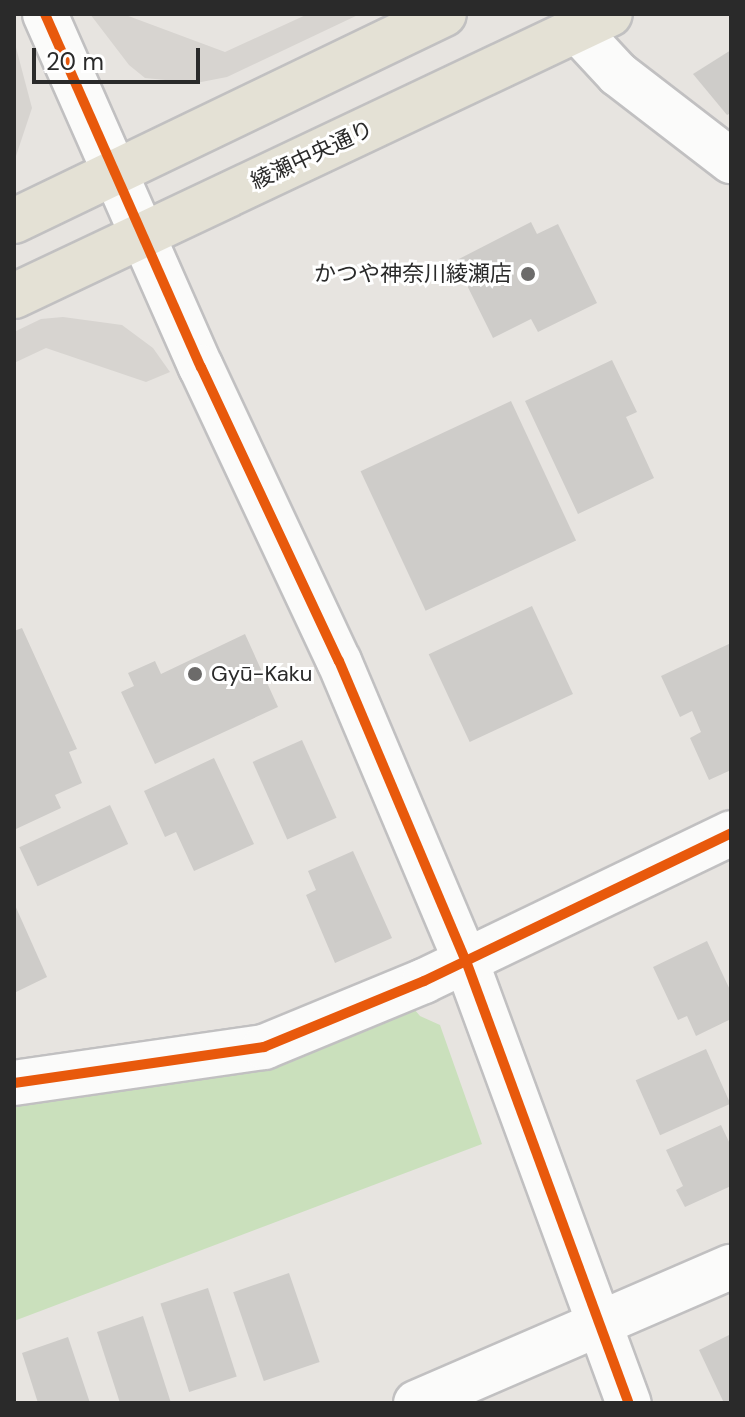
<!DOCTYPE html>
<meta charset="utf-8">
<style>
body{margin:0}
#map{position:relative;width:745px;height:1417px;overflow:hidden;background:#e7e4e0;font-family:"DM Sans","Noto Sans JP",sans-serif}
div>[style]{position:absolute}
.green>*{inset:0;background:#cae0bc}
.plaza>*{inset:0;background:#d7d4d0}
.building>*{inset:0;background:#ceccc9;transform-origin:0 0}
.roads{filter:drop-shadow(2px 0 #c1c0c1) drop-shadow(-2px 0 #c1c0c1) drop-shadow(0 2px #c1c0c1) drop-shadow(0 -2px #c1c0c1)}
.minor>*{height:44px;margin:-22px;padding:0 22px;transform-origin:22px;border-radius:22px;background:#fbfbfa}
.major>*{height:44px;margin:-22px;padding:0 22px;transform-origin:22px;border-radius:22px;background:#e4e1d5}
.cycleway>*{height:10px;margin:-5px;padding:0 5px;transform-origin:5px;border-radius:5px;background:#e8590c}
.dots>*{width:22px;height:22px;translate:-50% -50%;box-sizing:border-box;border:4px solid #fff;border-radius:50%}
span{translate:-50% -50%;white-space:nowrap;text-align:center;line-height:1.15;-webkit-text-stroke:6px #fff;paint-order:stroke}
.street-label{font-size:22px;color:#2a2a2a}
.poi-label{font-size:22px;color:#2a2a2a}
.right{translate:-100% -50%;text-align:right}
.left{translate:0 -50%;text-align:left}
.frame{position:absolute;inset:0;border:16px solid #2a2a2a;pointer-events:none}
.scale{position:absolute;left:32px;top:48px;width:168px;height:36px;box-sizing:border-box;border:4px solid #2a2a2a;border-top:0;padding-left:10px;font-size:24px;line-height:28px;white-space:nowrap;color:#2a2a2a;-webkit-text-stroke:6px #fff;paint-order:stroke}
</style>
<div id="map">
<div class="green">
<div style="clip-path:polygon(409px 1003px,420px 1016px,440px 1025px,482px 1144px,14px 1321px,14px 1099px)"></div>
</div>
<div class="plaza">
<div style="clip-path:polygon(90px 14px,123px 14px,225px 52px,308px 14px,360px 14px,227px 77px,196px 83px,145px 78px,129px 65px)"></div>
<div style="clip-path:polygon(14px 40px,32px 108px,14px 162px)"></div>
<div style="clip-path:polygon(63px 317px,122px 325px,153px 348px,170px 372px,146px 382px,46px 348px,14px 363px,14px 332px,41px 319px)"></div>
</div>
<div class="building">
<div style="clip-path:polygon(731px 50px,731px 113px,727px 115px,693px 74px)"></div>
<div style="clip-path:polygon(531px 222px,537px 234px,558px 224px,597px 303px,538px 332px,531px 319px,493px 338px,455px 261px)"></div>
<div style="clip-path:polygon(612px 360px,637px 412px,626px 417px,654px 478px,578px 514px,525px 401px)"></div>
<div style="left:511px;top:401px;width:154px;height:166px;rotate:65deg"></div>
<div style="left:532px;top:606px;width:97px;height:114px;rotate:65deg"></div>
<div style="clip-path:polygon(22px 628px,77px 749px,69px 752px,82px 783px,55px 795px,61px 808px,16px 829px,14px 631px)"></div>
<div style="clip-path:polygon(245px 634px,278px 707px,155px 764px,121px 692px,134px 686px,128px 673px,155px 661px,161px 674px)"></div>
<div style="clip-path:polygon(731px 643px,731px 770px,709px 780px,690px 738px,701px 732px,692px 711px,680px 717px,661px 676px)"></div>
<div style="left:302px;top:740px;width:85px;height:54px;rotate:66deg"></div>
<div style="clip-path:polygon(214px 758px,254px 844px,194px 871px,176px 832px,165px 837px,144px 791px)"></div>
<div style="left:110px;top:805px;width:43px;height:100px;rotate:65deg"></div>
<div style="clip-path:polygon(353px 851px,392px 938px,335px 963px,306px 895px,316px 890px,308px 871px)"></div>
<div style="clip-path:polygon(14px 903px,47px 977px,14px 993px)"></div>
<div style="clip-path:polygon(707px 941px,731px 992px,731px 1019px,696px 1036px,687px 1016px,678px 1020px,653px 967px)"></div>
<div style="left:706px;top:1049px;width:60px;height:77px;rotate:66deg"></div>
<div style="clip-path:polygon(721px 1125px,731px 1146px,731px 1186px,685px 1207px,676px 1190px,683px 1186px,666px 1150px)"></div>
<div style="left:289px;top:1273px;width:94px;height:59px;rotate:71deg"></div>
<div style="left:208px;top:1288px;width:93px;height:50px;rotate:72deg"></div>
<div style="clip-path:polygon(143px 1316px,171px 1403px,120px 1403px,97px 1332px)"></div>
<div style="clip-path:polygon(731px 1334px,731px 1403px,724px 1403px,699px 1350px)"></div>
<div style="clip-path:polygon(68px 1337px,90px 1403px,38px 1403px,22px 1353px)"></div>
</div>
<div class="roads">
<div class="minor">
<div style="left:45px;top:14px;width:386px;rotate:66.2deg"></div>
<div style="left:201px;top:367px;width:325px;rotate:64.9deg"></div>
<div style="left:339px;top:661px;width:326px;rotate:67.1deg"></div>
<div style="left:466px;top:961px;width:471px;rotate:69.8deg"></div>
<div style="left:578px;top:31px;width:59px;rotate:47.1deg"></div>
<div style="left:618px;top:74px;width:143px;rotate:37.6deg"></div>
<div style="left:14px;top:1083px;width:253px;rotate:-8.2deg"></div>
<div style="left:264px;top:1047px;width:173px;rotate:-22.4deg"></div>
<div style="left:424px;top:981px;width:341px;rotate:-25.7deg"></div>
<div style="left:416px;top:1403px;width:343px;rotate:-23.4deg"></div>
</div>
<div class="major">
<div style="left:14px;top:221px;width:477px;rotate:-25.7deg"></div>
<div style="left:14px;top:296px;width:659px;rotate:-25.32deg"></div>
</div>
</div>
<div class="cycleway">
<div style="left:45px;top:14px;width:386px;rotate:66.2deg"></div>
<div style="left:201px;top:367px;width:325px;rotate:64.9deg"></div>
<div style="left:339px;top:661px;width:326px;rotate:67.1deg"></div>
<div style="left:466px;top:961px;width:471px;rotate:69.8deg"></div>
<div style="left:14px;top:1083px;width:253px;rotate:-8.2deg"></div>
<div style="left:264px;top:1047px;width:173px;rotate:-22.4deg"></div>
<div style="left:424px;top:981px;width:341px;rotate:-25.7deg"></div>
</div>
<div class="dots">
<div style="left:528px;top:274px;background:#6c6b6a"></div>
<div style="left:195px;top:674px;background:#6c6b6a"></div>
</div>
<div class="street-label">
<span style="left:312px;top:155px;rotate:-25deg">綾瀬中央通り</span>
</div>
<div class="poi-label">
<span class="right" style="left:512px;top:274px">かつや神奈川綾瀬店</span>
<span class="left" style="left:211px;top:674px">Gyū-Kaku</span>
</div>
<div class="frame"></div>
<div class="scale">20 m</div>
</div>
